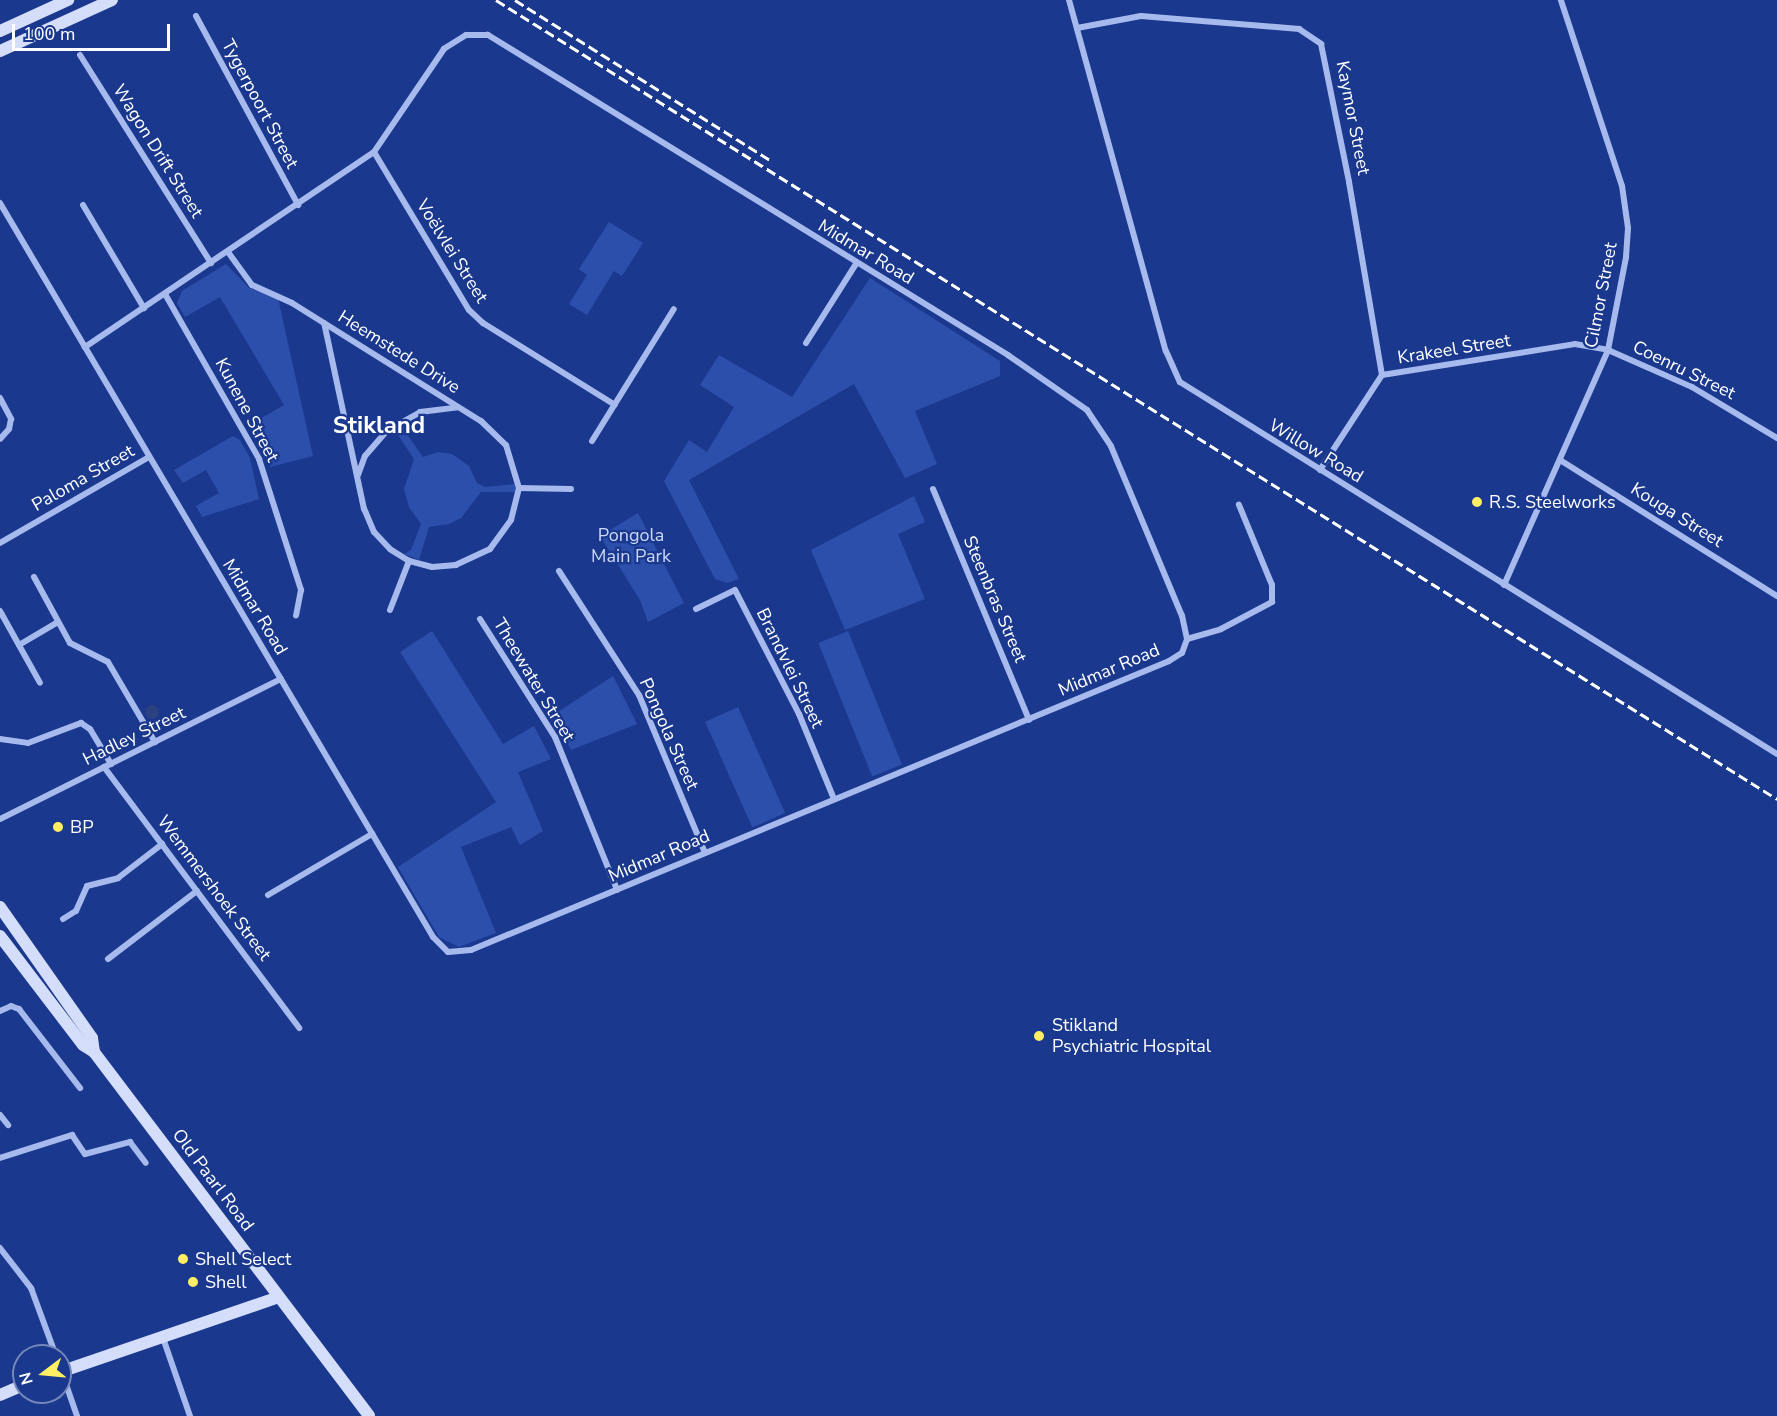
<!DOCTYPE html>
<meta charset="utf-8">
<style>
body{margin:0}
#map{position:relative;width:1777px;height:1416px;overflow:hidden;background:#1a388d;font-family:"Nunito Sans",sans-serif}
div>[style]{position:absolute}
.green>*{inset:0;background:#2d4fac;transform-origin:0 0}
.water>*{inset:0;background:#2c4181}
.round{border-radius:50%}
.street>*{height:6px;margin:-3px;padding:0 3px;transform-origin:3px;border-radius:3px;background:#a7baee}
.secondary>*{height:12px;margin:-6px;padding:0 6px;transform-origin:6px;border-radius:6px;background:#d4defa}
.rail>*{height:3px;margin-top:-1.5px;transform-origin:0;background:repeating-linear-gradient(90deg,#fff 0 10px,transparent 0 14.5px)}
.dots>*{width:16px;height:16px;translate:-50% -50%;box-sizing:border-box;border:3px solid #1a388d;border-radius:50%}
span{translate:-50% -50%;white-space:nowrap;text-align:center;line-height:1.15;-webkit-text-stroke:4.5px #1a388d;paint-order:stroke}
.street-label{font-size:18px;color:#fff}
.poi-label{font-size:18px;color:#fff}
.left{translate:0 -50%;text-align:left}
.park-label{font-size:18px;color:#cdd9fa}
.district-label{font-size:24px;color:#fff;font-weight:700}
.north{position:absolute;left:12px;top:1344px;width:60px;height:60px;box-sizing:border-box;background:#1a388d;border:2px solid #7688bb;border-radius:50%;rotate:254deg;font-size:16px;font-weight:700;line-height:24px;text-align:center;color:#fff}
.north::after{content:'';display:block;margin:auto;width:21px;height:27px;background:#ffef64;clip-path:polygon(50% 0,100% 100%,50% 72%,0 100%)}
.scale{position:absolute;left:12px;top:24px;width:158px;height:27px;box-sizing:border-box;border:3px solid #fff;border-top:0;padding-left:8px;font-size:18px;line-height:21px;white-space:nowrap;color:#fff;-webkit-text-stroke:4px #1a388d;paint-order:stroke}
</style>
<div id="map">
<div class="green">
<div style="clip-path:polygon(609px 222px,643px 243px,622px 276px,614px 271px,587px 315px,569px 304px,587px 275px,579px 269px)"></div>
<div style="clip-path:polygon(226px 264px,249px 288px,278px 298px,313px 456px,270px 467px,253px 423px,284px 405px,220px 297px,185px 317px,177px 303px,182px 291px)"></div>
<div style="clip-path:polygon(870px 278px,1000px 361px,1000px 376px,915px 411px,937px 464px,905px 478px,854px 384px,689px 480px,739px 579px,727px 583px,715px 579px,664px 481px,689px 440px,707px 452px,734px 407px,700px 385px,719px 355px,792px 397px)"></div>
<div style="clip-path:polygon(404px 423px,404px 430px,423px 457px,438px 452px,452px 454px,469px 466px,477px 483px,485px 487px,515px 484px,515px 492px,481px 492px,461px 518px,449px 524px,429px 527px,419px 560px,404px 554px,411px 550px,421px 524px,409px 507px,404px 489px,414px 459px,398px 435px,391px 432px)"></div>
<div style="clip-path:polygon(233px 436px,240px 440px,250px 458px,259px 499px,202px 517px,196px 506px,219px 493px,206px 470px,183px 483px,174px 470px)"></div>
<div style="clip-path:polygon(914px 496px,925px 522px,898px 534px,925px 599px,845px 630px,811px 550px)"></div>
<div style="clip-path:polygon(638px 513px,684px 603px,648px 622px,640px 600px,600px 536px)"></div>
<div style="clip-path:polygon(432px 631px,503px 744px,534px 726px,551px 759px,518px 772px,543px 831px,520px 845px,511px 827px,461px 847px,496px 933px,459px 947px,439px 937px,398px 867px,496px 802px,400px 652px)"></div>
<div style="left:848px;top:631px;width:144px;height:32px;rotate:68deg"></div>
<div style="clip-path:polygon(613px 676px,637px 724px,571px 750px,553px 715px)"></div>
<div style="left:738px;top:707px;width:116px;height:36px;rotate:66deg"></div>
</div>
<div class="water">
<div class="round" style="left:145px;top:705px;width:14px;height:14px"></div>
</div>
<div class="street">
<div style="left:1069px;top:0;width:364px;rotate:74.6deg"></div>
<div style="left:1166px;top:351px;width:34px;rotate:66deg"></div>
<div style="left:1180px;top:382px;width:703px;rotate:31.93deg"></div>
<div style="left:196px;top:16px;width:215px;rotate:61.6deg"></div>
<div style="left:1077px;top:28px;width:65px;rotate:-10.6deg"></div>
<div style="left:1141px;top:16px;width:159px;rotate:4.7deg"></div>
<div style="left:1299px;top:29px;width:27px;rotate:34deg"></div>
<div style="left:1321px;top:44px;width:141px;rotate:78.5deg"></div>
<div style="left:1349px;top:182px;width:196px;rotate:80.3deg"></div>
<div style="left:80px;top:55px;width:246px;rotate:57.8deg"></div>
<div style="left:374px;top:152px;width:184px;rotate:59deg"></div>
<div style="left:469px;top:310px;width:19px;rotate:43deg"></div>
<div style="left:483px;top:323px;width:155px;rotate:31.8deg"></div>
<div style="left:0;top:203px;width:852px;rotate:59.46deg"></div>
<div style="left:433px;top:937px;width:21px;rotate:45deg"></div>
<div style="left:448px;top:952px;width:23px;rotate:-5deg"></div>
<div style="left:471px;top:950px;width:755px;rotate:-22.49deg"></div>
<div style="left:1169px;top:661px;width:15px;rotate:-32deg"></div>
<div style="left:1182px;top:653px;width:15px;rotate:-70deg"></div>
<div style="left:1187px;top:639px;width:24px;rotate:-102deg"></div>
<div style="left:1182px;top:616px;width:184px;rotate:-112.7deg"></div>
<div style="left:1111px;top:446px;width:43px;rotate:-123.7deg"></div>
<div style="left:1087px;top:410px;width:96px;rotate:-145.2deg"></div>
<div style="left:1008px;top:355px;width:611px;rotate:-148.39deg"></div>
<div style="left:488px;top:35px;width:22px;rotate:180deg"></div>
<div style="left:466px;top:35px;width:26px;rotate:148deg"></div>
<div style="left:444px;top:49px;width:125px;rotate:124.2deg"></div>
<div style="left:374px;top:152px;width:349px;rotate:146deg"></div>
<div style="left:83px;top:205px;width:120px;rotate:59.4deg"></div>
<div style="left:228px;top:252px;width:41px;rotate:54deg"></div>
<div style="left:252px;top:285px;width:44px;rotate:24.2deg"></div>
<div style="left:292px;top:303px;width:223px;rotate:32deg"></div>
<div style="left:481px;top:421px;width:35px;rotate:44deg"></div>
<div style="left:506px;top:445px;width:45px;rotate:73.2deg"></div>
<div style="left:519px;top:488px;width:33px;rotate:104deg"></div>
<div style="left:511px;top:520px;width:36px;rotate:126deg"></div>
<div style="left:490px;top:549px;width:38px;rotate:155deg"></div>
<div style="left:456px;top:565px;width:24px;rotate:175deg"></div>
<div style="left:432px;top:567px;width:24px;rotate:-165deg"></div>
<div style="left:409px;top:561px;width:22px;rotate:-148deg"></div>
<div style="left:390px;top:549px;width:23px;rotate:-133deg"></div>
<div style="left:374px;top:532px;width:25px;rotate:-113deg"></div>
<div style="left:364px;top:509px;width:190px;rotate:-102.1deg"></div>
<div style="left:165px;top:294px;width:190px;rotate:60.3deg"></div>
<div style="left:259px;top:459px;width:138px;rotate:72.2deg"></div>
<div style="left:301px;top:590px;width:26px;rotate:101deg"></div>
<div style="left:806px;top:343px;width:93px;rotate:-57.7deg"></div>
<div style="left:0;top:398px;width:24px;rotate:62deg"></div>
<div style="left:11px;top:419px;width:10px;rotate:101deg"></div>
<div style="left:9px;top:429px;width:13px;rotate:132deg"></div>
<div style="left:592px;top:441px;width:155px;rotate:-58.2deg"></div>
<div style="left:1560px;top:460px;width:256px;rotate:32.1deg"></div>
<div style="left:1320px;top:470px;width:113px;rotate:-56.9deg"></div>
<div style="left:1382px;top:375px;width:195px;rotate:-9.1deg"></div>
<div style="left:1575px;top:344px;width:34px;rotate:10deg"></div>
<div style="left:1608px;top:350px;width:92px;rotate:23.8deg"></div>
<div style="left:1692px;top:387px;width:99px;rotate:31deg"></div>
<div style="left:358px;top:475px;width:20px;rotate:-70deg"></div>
<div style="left:365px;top:456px;width:35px;rotate:-49deg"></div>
<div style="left:388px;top:430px;width:37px;rotate:-29deg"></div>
<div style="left:420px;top:412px;width:38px;rotate:-7deg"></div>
<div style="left:519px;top:488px;width:52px;rotate:1.1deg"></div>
<div style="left:933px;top:489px;width:250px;rotate:67.4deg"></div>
<div style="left:0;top:543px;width:172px;rotate:-30deg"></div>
<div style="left:559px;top:571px;width:148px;rotate:57.2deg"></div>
<div style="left:639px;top:695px;width:171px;rotate:67.3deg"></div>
<div style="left:34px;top:577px;width:75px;rotate:61.4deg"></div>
<div style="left:70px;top:643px;width:42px;rotate:26.6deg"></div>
<div style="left:108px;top:662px;width:93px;rotate:59.6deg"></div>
<div style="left:1504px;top:585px;width:257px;rotate:-66.1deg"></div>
<div style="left:1608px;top:350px;width:95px;rotate:-79deg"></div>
<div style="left:1626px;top:257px;width:29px;rotate:-86deg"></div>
<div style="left:1628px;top:228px;width:42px;rotate:-98.1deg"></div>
<div style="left:1622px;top:186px;width:196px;rotate:-108.2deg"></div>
<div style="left:696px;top:609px;width:43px;rotate:-26deg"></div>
<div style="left:735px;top:590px;width:140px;rotate:62.7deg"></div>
<div style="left:799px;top:714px;width:92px;rotate:67.6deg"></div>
<div style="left:390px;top:610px;width:53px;rotate:-68.8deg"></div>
<div style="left:0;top:611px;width:82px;rotate:60.9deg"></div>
<div style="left:480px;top:619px;width:140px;rotate:57.6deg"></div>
<div style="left:555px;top:737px;width:165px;rotate:67.9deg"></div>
<div style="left:1187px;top:639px;width:35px;rotate:-16deg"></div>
<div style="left:1221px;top:629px;width:58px;rotate:-27.9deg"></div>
<div style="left:1272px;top:602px;width:17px;rotate:-90deg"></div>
<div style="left:1272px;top:585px;width:87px;rotate:-112.4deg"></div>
<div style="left:19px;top:645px;width:45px;rotate:-30.5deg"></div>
<div style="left:0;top:739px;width:28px;rotate:8deg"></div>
<div style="left:28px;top:743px;width:57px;rotate:-20.7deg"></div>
<div style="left:81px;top:723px;width:11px;rotate:34deg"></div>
<div style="left:90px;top:729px;width:41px;rotate:59deg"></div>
<div style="left:104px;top:767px;width:326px;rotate:53.2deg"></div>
<div style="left:0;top:819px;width:314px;rotate:-26.5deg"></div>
<div style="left:268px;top:895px;width:121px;rotate:-30.4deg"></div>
<div style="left:63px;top:919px;width:15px;rotate:-32deg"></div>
<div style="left:76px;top:911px;width:27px;rotate:-66deg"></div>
<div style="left:87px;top:886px;width:32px;rotate:-14deg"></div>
<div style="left:118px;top:878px;width:56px;rotate:-37.7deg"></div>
<div style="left:108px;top:959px;width:112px;rotate:-37.4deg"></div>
<div style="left:0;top:1011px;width:12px;rotate:-24deg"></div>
<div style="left:11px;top:1006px;width:9px;rotate:21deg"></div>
<div style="left:19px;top:1009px;width:100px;rotate:52.3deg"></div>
<div style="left:0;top:1115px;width:13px;rotate:51deg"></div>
<div style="left:0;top:1158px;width:76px;rotate:-17.7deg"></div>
<div style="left:72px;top:1135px;width:23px;rotate:56deg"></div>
<div style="left:85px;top:1154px;width:47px;rotate:-14.9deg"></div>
<div style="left:130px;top:1142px;width:26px;rotate:53deg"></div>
<div style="left:0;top:1248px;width:51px;rotate:52.2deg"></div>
<div style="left:31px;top:1288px;width:72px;rotate:69.8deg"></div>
<div style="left:163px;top:1338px;width:83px;rotate:70.9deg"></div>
<div style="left:61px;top:1370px;width:49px;rotate:70.8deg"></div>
</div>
<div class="secondary">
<div style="left:0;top:31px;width:75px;rotate:-24.5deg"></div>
<div style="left:0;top:51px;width:123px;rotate:-24.5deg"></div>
<div style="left:0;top:907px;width:160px;rotate:54.9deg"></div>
<div style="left:92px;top:1038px;width:14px;rotate:82deg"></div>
<div style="left:0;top:936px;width:137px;rotate:52.7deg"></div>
<div style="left:83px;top:1045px;width:13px;rotate:32deg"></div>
<div style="left:94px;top:1052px;width:456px;rotate:52.9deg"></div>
<div style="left:60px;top:1372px;width:231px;rotate:-18.9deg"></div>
<div style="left:0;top:1395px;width:26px;rotate:-23deg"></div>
</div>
<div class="rail">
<div style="left:496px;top:0;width:1510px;rotate:31.95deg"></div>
<div style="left:515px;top:0;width:301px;rotate:32.1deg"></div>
</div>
<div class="dots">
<div style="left:1477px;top:502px;background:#ffef64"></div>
<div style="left:58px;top:827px;background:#ffef64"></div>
<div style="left:1039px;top:1036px;background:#ffef64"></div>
<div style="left:183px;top:1259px;background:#ffef64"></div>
<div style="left:193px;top:1282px;background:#ffef64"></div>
</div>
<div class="street-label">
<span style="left:260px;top:104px;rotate:62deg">Tygerpoort Street</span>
<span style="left:1353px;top:118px;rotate:79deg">Kaymor Street</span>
<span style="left:158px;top:151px;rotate:58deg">Wagon Drift Street</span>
<span style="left:452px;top:251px;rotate:58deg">Voëlvlei Street</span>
<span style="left:866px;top:252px;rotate:31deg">Midmar Road</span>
<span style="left:1601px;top:295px;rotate:-79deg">Cilmor Street</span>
<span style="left:1454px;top:349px;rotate:-9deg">Krakeel Street</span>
<span style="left:399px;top:352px;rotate:32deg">Heemstede Drive</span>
<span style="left:1684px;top:370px;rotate:26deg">Coenru Street</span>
<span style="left:247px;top:410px;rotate:62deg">Kunene Street</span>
<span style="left:1316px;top:451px;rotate:31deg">Willow Road</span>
<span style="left:83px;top:478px;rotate:-30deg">Paloma Street</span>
<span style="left:1677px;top:515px;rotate:32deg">Kouga Street</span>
<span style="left:995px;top:599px;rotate:67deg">Steenbras Street</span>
<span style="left:255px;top:607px;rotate:59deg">Midmar Road</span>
<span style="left:790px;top:668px;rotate:64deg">Brandvlei Street</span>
<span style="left:1109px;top:670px;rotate:-23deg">Midmar Road</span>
<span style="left:534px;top:680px;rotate:59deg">Theewater Street</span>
<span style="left:669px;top:734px;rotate:66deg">Pongola Street</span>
<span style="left:134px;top:736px;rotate:-26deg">Hadley Street</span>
<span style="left:659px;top:856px;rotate:-23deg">Midmar Road</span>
<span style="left:214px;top:888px;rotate:53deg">Wemmershoek Street</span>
<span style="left:213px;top:1180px;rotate:53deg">Old Paarl Road</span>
</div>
<div class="poi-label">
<span class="left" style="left:1489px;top:502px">R.S. Steelworks</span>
<span class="left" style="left:70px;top:827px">BP</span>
<span class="left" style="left:1052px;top:1036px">Stikland<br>Psychiatric Hospital</span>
<span class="left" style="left:195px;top:1259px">Shell Select</span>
<span class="left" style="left:205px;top:1282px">Shell</span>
</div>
<div class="park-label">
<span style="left:631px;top:546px">Pongola<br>Main Park</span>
</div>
<div class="district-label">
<span style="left:379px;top:426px">Stikland</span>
</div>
<div class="north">N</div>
<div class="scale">100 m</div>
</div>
